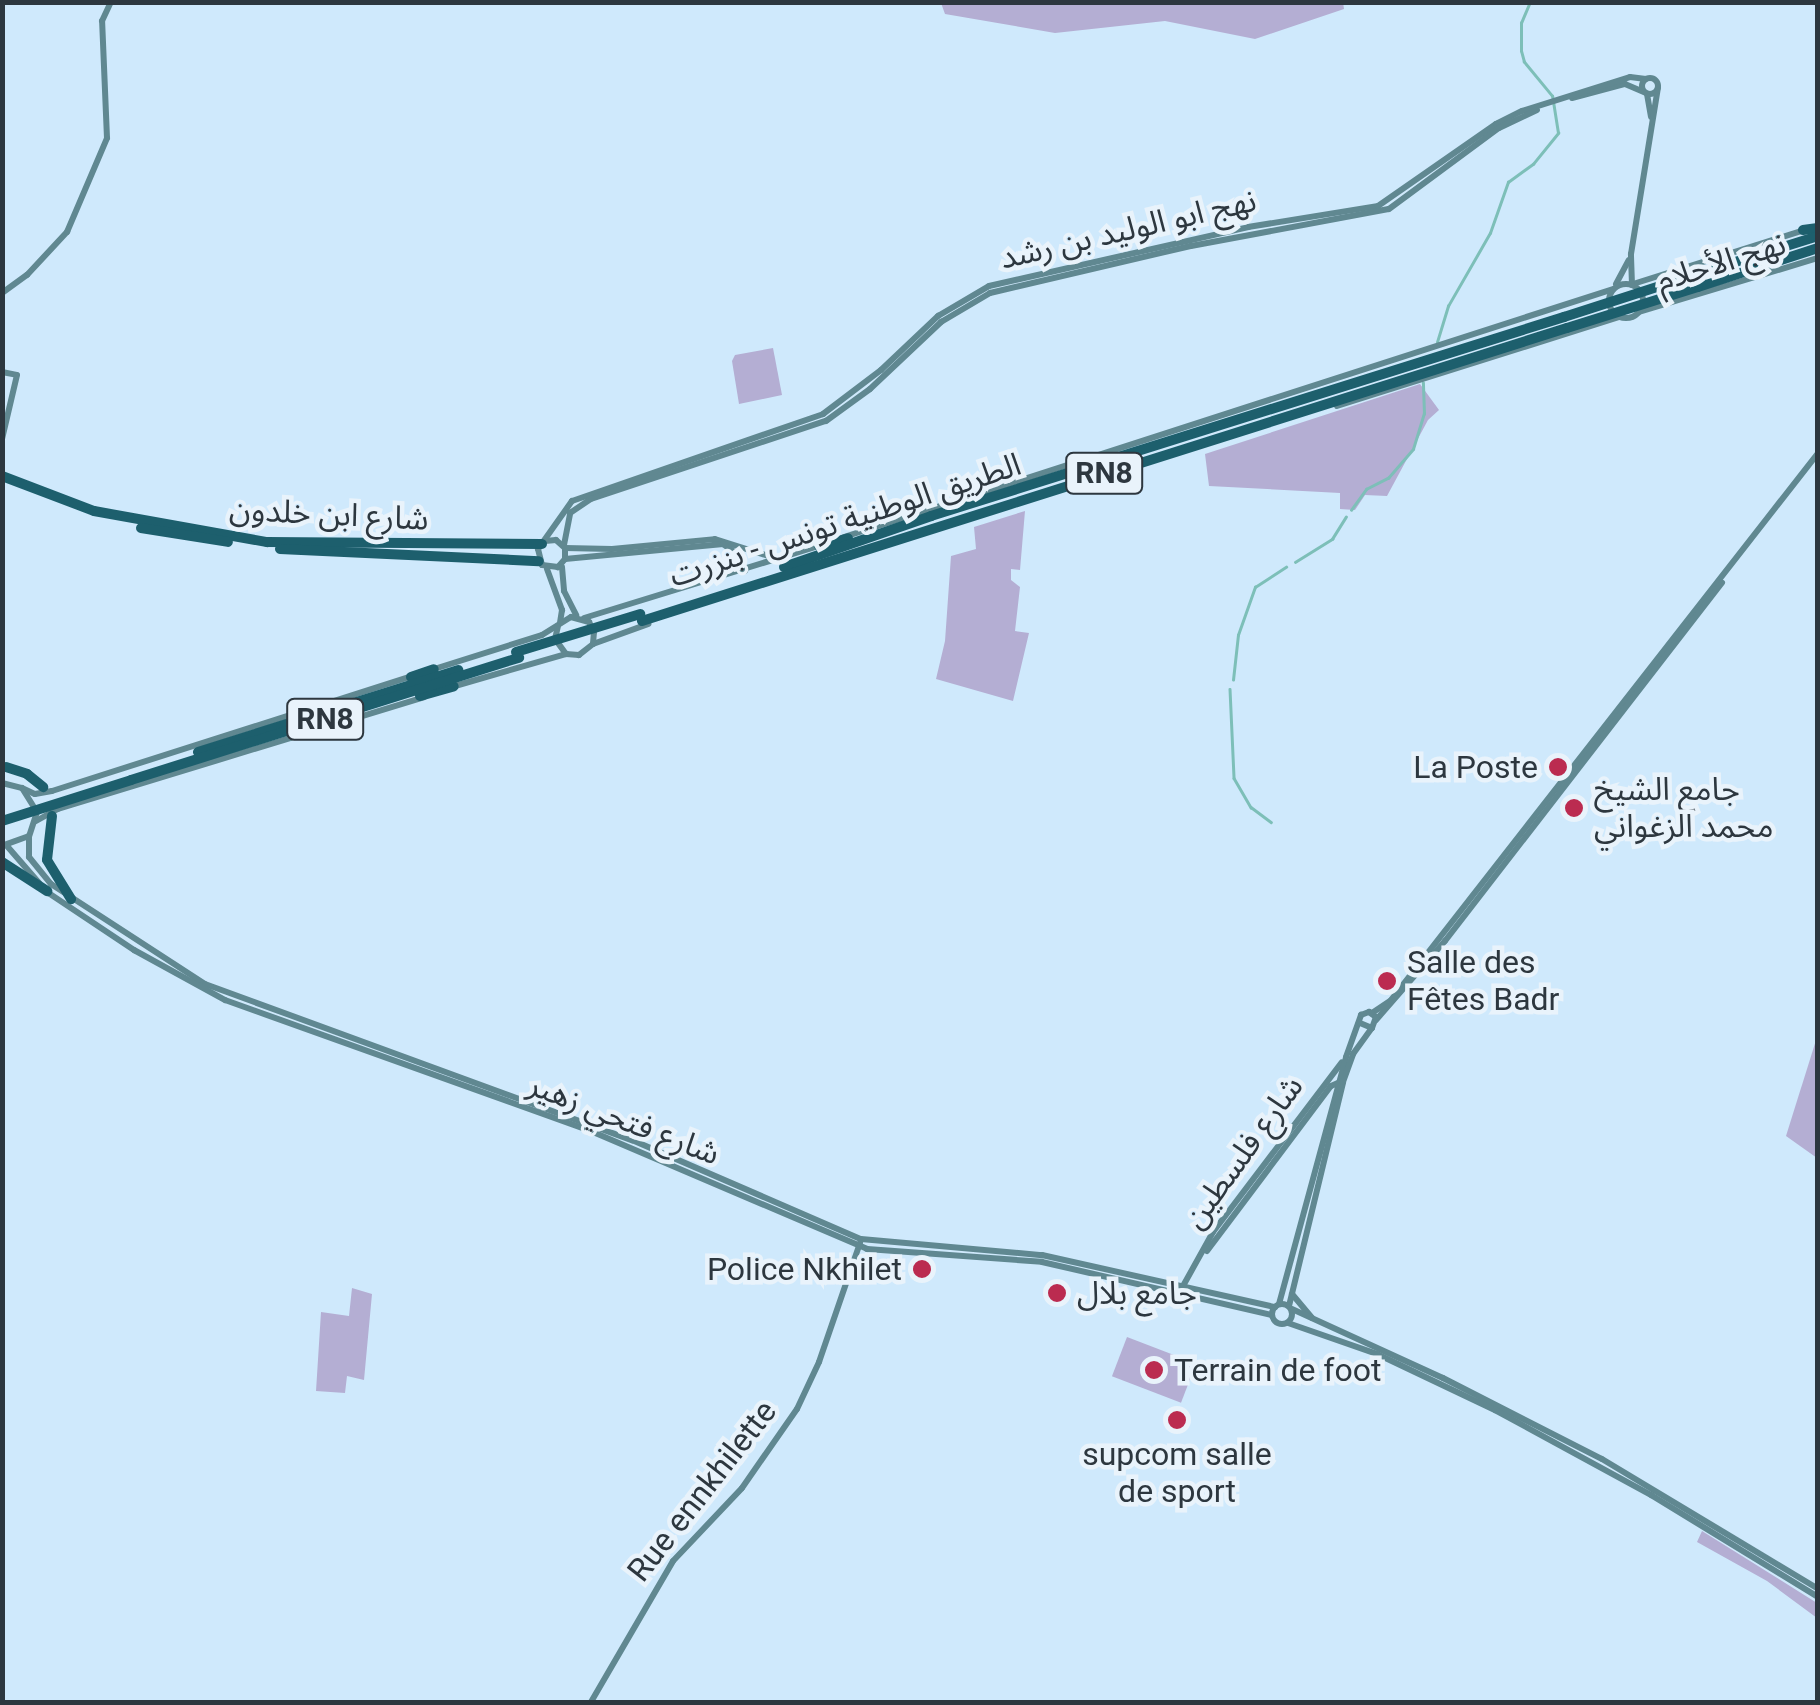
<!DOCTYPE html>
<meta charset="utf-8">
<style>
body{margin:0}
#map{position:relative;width:1820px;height:1705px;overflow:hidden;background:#cfe9fc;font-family:Roboto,"Noto Sans Arabic",sans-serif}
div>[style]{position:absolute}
.green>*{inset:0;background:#b4aed3;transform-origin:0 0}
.stream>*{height:2.5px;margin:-1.25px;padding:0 1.25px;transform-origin:1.25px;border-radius:1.25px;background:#7dbfb8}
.secondary>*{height:6px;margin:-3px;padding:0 3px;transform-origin:3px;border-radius:3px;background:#608891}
.secondary>.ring{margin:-3px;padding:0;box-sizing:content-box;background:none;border:6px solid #608891;border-radius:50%}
.highway>*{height:10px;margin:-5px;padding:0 5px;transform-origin:5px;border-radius:5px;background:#1d5f6d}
.highway-bridge>*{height:10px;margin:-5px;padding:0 5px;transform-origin:5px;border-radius:5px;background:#1d5f6d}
.dots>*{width:28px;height:28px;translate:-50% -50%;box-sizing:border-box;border:5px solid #e9f3fb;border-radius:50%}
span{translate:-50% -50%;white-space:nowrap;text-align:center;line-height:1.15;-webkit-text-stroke:9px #e9f3fb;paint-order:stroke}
.shield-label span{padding:2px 8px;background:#e9f3fb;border:2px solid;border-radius:8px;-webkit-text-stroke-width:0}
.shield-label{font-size:30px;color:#2d373f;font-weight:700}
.street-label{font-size:32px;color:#2d373f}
.poi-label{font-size:32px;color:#2d373f}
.right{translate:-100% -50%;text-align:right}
.left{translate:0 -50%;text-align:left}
.frame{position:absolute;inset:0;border:5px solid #2d373f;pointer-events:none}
</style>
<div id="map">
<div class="green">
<div style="clip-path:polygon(1343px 2px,1344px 9px,1255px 39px,1165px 21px,1055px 33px,945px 14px,941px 3px)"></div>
<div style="clip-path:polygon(773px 348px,782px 395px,739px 404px,732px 361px,735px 355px)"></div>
<div style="clip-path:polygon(1420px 384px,1439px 410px,1428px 420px,1387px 496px,1365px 495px,1355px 510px,1340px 509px,1340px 493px,1209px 486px,1205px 454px)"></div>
<div style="clip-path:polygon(1025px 511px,1020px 570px,1011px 569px,1011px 580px,1020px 587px,1015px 631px,1029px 633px,1013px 701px,936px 679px,945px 641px,951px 556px,976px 549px,974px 527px)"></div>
<div style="clip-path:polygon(1817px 1037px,1817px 1158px,1786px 1136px)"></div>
<div style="clip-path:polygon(352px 1288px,372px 1294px,364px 1380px,347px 1376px,345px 1393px,316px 1391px,321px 1312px,349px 1316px)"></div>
<div style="left:1127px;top:1337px;width:74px;height:42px;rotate:21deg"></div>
<div style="clip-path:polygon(1702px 1531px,1817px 1603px,1817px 1618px,1767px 1581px,1697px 1542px)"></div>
</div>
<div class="stream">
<div style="left:1437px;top:342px;width:38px;rotate:-73deg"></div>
<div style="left:1448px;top:306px;width:84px;rotate:-60.1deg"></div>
<div style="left:1490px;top:233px;width:54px;rotate:-70.6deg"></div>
<div style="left:1508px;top:182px;width:31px;rotate:-36deg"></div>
<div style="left:1533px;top:164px;width:40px;rotate:-51deg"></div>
<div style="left:1558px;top:133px;width:37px;rotate:-99deg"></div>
<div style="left:1552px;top:96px;width:44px;rotate:-129.5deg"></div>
<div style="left:1524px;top:62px;width:11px;rotate:-105deg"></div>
<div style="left:1521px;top:51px;width:28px;rotate:-90deg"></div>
<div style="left:1521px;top:23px;width:23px;rotate:-67deg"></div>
<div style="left:1351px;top:510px;width:26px;rotate:-54deg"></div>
<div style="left:1366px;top:489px;width:25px;rotate:-27deg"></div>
<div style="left:1388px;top:478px;width:38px;rotate:-49deg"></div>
<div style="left:1413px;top:449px;width:37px;rotate:-73deg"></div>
<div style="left:1424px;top:414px;width:31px;rotate:-92deg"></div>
<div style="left:1295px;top:562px;width:44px;rotate:-31.9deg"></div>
<div style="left:1332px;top:539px;width:26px;rotate:-58deg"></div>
<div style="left:1233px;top:680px;width:45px;rotate:-83.7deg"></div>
<div style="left:1238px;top:635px;width:51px;rotate:-70.5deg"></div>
<div style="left:1255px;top:587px;width:37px;rotate:-33deg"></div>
<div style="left:1230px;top:689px;width:89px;rotate:87.4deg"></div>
<div style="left:1234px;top:778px;width:34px;rotate:60deg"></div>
<div style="left:1251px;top:807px;width:25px;rotate:37deg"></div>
</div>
<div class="secondary">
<div class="ring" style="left:1642px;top:78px;width:10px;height:10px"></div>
<div style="left:1647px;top:94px;width:23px;rotate:80deg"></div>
<div style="left:1572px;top:98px;width:55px;rotate:-14.8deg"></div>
<div style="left:1625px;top:84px;width:21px;rotate:23deg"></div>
<div class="ring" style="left:1609px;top:284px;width:28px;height:28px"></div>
<div style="left:1616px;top:284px;width:27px;rotate:-62deg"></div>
<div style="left:1633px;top:284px;width:182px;rotate:-17.5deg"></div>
<div style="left:1632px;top:285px;width:31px;rotate:-92deg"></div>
<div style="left:1631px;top:254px;width:169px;rotate:-80.8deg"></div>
<div style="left:2px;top:293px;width:31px;rotate:-36deg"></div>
<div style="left:27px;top:275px;width:59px;rotate:-47.1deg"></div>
<div style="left:67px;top:232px;width:102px;rotate:-66.9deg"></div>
<div style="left:107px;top:138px;width:117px;rotate:-92.4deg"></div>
<div style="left:102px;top:21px;width:21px;rotate:-65deg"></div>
<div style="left:1639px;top:312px;width:187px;rotate:-16.8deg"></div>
<div style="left:2px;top:372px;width:15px;rotate:11deg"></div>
<div style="left:17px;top:375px;width:66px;rotate:103.2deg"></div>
<div style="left:1337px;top:406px;width:296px;rotate:-17.5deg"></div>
<div style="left:844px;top:537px;width:808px;rotate:-17.87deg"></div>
<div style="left:545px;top:541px;width:11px;rotate:-5deg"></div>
<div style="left:556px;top:540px;width:12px;rotate:42deg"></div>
<div style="left:565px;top:548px;width:11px;rotate:90deg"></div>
<div style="left:565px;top:559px;width:11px;rotate:131deg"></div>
<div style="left:558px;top:567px;width:16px;rotate:-173deg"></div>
<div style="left:542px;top:565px;width:16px;rotate:-104deg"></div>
<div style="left:538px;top:549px;width:59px;rotate:-54.7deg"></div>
<div style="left:572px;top:501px;width:266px;rotate:-19.1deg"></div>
<div style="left:823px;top:414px;width:73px;rotate:-37.2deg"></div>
<div style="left:881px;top:370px;width:79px;rotate:-43.5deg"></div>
<div style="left:938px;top:316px;width:59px;rotate:-30.5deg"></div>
<div style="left:989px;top:286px;width:266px;rotate:-12.8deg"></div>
<div style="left:1248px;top:227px;width:132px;rotate:-9.2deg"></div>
<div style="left:1378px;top:206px;width:144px;rotate:-34.8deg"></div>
<div style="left:1496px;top:124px;width:29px;rotate:-27deg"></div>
<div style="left:1522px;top:111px;width:113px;rotate:-17.5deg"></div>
<div style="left:1630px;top:77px;width:16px;rotate:7deg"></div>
<div style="left:564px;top:545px;width:33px;rotate:-79deg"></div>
<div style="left:570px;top:513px;width:25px;rotate:-34deg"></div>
<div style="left:591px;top:499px;width:248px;rotate:-18.4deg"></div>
<div style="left:826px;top:421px;width:54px;rotate:-36deg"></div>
<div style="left:870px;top:389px;width:98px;rotate:-43.3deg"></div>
<div style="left:941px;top:322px;width:57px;rotate:-30.6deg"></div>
<div style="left:990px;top:293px;width:206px;rotate:-13.2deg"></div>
<div style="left:1191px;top:246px;width:201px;rotate:-10.6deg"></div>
<div style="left:1389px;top:209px;width:137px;rotate:-36.4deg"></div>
<div style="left:1499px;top:128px;width:42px;rotate:-25.3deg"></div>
<div style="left:565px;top:548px;width:47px;rotate:1.2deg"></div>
<div style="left:612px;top:549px;width:103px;rotate:-5.5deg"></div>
<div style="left:715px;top:539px;width:63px;rotate:17.6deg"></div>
<div style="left:565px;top:559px;width:159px;rotate:-5.4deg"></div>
<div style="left:723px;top:544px;width:16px;rotate:35deg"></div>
<div style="left:736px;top:553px;width:20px;rotate:63deg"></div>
<div style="left:562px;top:567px;width:24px;rotate:85deg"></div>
<div style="left:564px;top:591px;width:27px;rotate:63deg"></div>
<div style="left:547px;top:569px;width:44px;rotate:69.9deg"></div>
<div style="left:562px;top:610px;width:12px;rotate:99deg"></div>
<div style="left:584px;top:618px;width:249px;rotate:-17.1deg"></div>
<div style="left:593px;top:644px;width:59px;rotate:-20deg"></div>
<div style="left:431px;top:670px;width:116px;rotate:-17.5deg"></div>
<div style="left:542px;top:635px;width:34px;rotate:-32deg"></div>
<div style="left:571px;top:617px;width:19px;rotate:16deg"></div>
<div style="left:589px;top:622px;width:11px;rotate:63deg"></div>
<div style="left:594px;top:632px;width:12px;rotate:95deg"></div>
<div style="left:593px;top:644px;width:18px;rotate:142deg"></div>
<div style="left:579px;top:655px;width:13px;rotate:-176deg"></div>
<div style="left:566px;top:654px;width:19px;rotate:-126deg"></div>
<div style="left:555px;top:639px;width:13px;rotate:-77deg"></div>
<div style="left:455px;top:686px;width:116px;rotate:-16.1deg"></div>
<div style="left:2px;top:783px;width:21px;rotate:14deg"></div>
<div style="left:22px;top:788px;width:28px;rotate:58deg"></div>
<div style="left:37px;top:812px;width:25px;rotate:108deg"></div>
<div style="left:29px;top:836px;width:29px;rotate:160deg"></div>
<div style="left:22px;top:788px;width:14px;rotate:25deg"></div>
<div style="left:35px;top:794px;width:17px;rotate:-10deg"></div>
<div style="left:52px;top:791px;width:381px;rotate:-17.7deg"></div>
<div style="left:36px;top:821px;width:25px;rotate:-29deg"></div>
<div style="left:58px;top:809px;width:383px;rotate:-17deg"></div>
<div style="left:29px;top:836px;width:21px;rotate:90deg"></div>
<div style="left:29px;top:857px;width:35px;rotate:51deg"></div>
<div style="left:51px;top:884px;width:184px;rotate:33deg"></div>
<div style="left:205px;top:984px;width:455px;rotate:20.1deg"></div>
<div style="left:632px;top:1140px;width:249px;rotate:23.4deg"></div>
<div style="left:861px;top:1239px;width:182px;rotate:5.1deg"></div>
<div style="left:1042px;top:1255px;width:239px;rotate:12.6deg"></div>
<div style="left:7px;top:846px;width:49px;rotate:49.1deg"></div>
<div style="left:47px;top:892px;width:105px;rotate:33.7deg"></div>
<div style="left:134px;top:950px;width:104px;rotate:28.8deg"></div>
<div style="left:225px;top:1000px;width:383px;rotate:19.7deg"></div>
<div style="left:586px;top:1129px;width:306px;rotate:23.1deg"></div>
<div style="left:867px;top:1249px;width:175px;rotate:4.2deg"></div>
<div style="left:1042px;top:1262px;width:236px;rotate:13deg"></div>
<div style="left:1372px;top:1013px;width:23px;rotate:-34deg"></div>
<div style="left:1391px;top:1000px;width:694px;rotate:-52.02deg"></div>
<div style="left:1376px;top:1020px;width:105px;rotate:-48.9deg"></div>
<div style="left:1445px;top:941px;width:453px;rotate:-52.3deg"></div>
<div style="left:1207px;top:1251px;width:206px;rotate:-53.1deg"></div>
<div style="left:1331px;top:1086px;width:10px;rotate:-24deg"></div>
<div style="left:1183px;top:1286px;width:62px;rotate:-60.9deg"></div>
<div style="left:1213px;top:1232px;width:213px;rotate:-52.8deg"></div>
<div style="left:1292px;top:1294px;width:31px;rotate:50deg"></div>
<div class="ring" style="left:1272px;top:1304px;width:14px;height:14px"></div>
<div style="left:1279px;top:1304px;width:256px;rotate:-74.8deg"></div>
<div style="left:1346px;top:1057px;width:45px;rotate:-70.3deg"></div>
<div style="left:1361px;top:1015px;width:9px;rotate:-21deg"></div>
<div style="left:1369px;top:1012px;width:9px;rotate:36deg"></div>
<div style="left:1376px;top:1017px;width:12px;rotate:110deg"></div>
<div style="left:1372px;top:1028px;width:13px;rotate:-157deg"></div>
<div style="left:1289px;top:1306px;width:230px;rotate:-76.4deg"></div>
<div style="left:1343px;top:1082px;width:30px;rotate:-70deg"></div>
<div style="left:1353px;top:1054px;width:32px;rotate:-54deg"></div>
<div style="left:1292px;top:1309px;width:166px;rotate:24.6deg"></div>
<div style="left:1443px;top:1378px;width:178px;rotate:27deg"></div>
<div style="left:1602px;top:1459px;width:252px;rotate:31deg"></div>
<div style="left:1288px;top:1323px;width:94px;rotate:19.2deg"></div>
<div style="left:1377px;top:1354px;width:131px;rotate:25.4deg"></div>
<div style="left:1495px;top:1410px;width:178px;rotate:28.6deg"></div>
<div style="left:1651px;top:1495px;width:196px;rotate:31.4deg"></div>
<div style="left:591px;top:1702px;width:163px;rotate:-59.8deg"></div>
<div style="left:673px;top:1561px;width:100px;rotate:-46.6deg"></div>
<div style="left:742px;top:1488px;width:96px;rotate:-55.2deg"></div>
<div style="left:797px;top:1409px;width:52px;rotate:-64.9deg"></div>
<div style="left:819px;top:1362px;width:126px;rotate:-71deg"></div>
</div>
<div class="highway">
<div style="left:1803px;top:230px;width:15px;rotate:-8deg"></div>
<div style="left:1697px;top:274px;width:127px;rotate:-17.4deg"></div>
<div style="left:1698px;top:287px;width:126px;rotate:-18deg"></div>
<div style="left:2px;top:476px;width:98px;rotate:20.8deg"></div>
<div style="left:94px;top:511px;width:176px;rotate:10.2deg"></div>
<div style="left:267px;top:542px;width:275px;rotate:0.4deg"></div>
<div style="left:141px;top:528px;width:88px;rotate:9.1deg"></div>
<div style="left:819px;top:546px;width:30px;rotate:-15deg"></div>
<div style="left:280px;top:549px;width:259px;rotate:2.7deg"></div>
<div style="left:784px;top:567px;width:156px;rotate:-19.1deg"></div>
<div style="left:931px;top:516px;width:664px;rotate:-17.45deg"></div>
<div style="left:642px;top:621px;width:970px;rotate:-17.58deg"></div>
<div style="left:411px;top:677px;width:24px;rotate:-19deg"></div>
<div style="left:420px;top:696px;width:35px;rotate:-16deg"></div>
<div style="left:198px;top:752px;width:273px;rotate:-17.5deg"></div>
<div style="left:6px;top:767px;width:22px;rotate:18deg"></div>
<div style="left:27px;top:774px;width:21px;rotate:39deg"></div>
<div style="left:131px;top:780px;width:407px;rotate:-17.5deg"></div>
<div style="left:52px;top:816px;width:44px;rotate:96.5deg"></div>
<div style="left:47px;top:860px;width:46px;rotate:58.4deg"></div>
<div style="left:2px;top:862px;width:54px;rotate:32.8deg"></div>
</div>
<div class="highway-bridge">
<div style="left:1564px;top:317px;width:140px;rotate:-17.9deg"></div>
<div style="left:1567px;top:328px;width:137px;rotate:-17.4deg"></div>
<div style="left:516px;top:652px;width:130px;rotate:-17deg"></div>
<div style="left:2px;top:821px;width:135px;rotate:-17.6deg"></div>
</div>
<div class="dots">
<div style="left:1558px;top:767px;background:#bb2b50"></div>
<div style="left:1574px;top:808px;background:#bb2b50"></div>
<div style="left:1387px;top:981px;background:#bb2b50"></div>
<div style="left:922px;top:1269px;background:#bb2b50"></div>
<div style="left:1057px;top:1293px;background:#bb2b50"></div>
<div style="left:1154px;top:1370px;background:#bb2b50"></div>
<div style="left:1177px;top:1420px;background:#bb2b50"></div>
</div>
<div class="shield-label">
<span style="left:1104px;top:473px">RN8</span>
<span style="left:325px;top:719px">RN8</span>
</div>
<div class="street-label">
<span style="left:1128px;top:229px;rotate:-13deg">نهج ابو الوليد بن رشد</span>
<span style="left:1721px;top:262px;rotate:-17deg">نهج الأحلام</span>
<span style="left:329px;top:514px;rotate:3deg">شارع ابن خلدون</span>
<span style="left:845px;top:520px;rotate:-18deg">الطريق الوطنية تونس - بنزرت</span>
<span style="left:624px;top:1119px;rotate:21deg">شارع فتحي زهير</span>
<span style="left:1243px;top:1152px;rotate:-54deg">شارع فلسطين</span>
<span style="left:702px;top:1491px;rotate:-52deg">Rue ennkhilette</span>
</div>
<div class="poi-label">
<span class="right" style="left:1538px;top:767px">La Poste</span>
<span class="left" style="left:1594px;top:808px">جامع الشيخ<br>محمد الزغواني</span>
<span class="left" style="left:1407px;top:981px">Salle des<br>Fêtes Badr</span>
<span class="right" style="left:902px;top:1269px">Police Nkhilet</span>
<span class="left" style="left:1077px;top:1293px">جامع بلال</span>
<span class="left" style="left:1174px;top:1370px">Terrain de foot</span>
<span style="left:1177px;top:1473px">supcom salle<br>de sport</span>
</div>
<div class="frame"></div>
</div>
